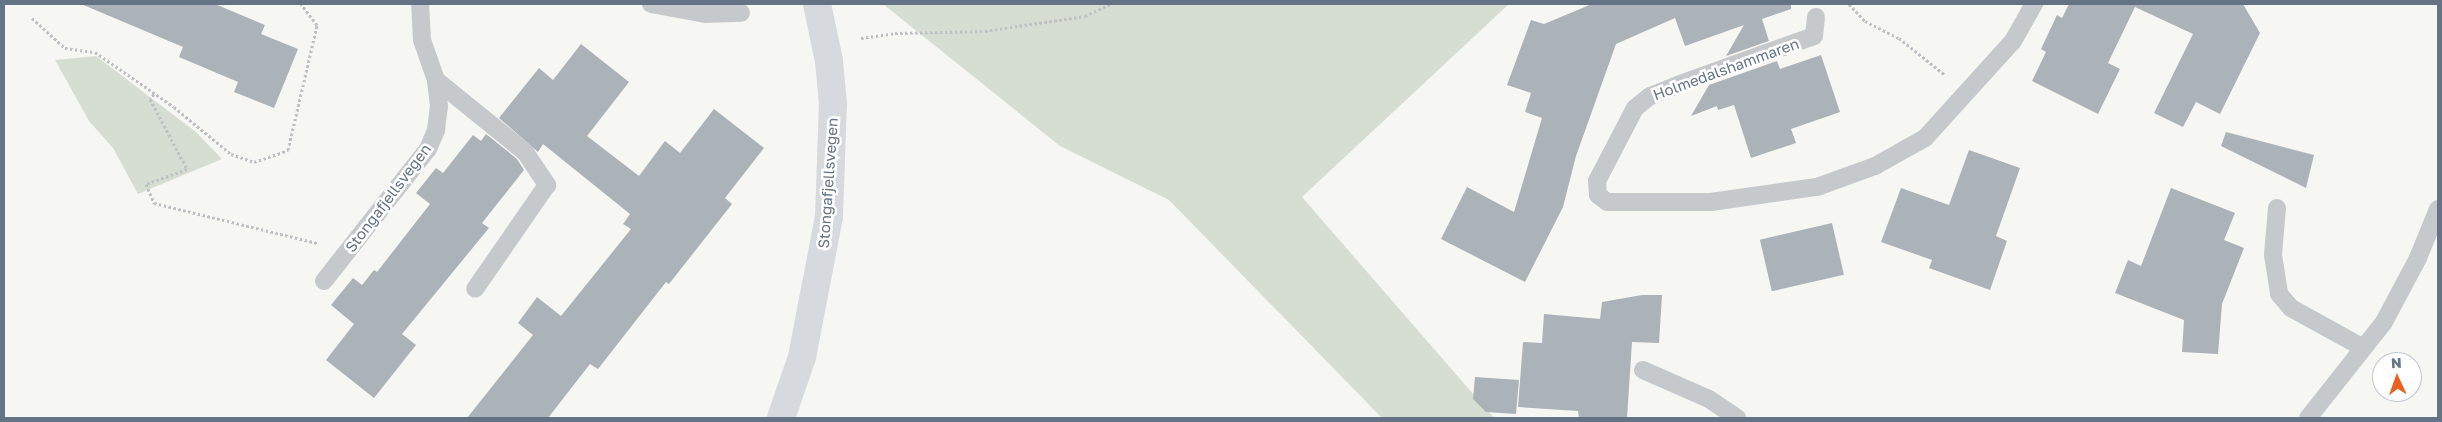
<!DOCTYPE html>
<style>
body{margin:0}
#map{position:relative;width:2442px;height:422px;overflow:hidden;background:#f6f6f2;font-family:"Golos Text",sans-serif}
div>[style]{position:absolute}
.green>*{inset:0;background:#d6ded3}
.building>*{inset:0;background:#abb3b9;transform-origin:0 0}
.path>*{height:3px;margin-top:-1.5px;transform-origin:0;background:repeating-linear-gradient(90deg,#bfc0c3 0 2.5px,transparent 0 5px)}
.lane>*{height:18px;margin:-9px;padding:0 9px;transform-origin:9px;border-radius:9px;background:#c6c9cc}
.secondary>*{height:28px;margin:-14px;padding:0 14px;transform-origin:14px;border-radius:14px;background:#d6dadf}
span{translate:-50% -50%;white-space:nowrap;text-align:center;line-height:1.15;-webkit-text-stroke:5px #fff;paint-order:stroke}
.street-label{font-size:15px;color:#647385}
.frame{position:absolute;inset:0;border:5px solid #647385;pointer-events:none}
.north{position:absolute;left:2372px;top:352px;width:50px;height:50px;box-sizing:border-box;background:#fff;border:1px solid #c1c7ce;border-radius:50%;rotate:357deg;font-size:14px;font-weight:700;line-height:20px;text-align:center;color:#647385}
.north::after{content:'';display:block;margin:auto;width:18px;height:22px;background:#ea611f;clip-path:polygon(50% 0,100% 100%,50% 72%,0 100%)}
</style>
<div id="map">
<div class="green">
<div style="clip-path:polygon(883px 4px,1509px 4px,1302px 197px,1494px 418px,1382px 418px,1169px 200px,1060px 146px)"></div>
<div style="clip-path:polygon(96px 56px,196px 132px,222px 159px,138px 194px,113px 148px,89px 121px,55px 60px)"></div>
</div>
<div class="building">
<div style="clip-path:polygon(81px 4px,215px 4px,265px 25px,261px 34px,298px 49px,274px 108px,234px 92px,238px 82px,179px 57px,183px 47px)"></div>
<div style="clip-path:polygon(1592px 4px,1791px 4px,1791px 9px,1762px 19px,1769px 41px,1726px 56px,1744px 25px,1685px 46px,1675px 18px,1616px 44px,1576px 156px,1563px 207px,1525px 282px,1441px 239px,1467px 187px,1514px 212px,1542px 118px,1525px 112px,1531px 93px,1507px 85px,1531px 20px,1544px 24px)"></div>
<div style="clip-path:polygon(2069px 4px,2243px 4px,2260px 33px,2220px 114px,2196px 102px,2183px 127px,2154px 113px,2193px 34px,2135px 7px,2108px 63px,2120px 69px,2098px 114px,2032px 81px,2046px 52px,2041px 49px,2057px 15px,2062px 18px)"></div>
<div style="clip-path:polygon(581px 44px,629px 82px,587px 136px,639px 176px,665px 141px,680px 153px,714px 109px,764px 148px,725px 198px,732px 204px,669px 284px,666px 282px,598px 369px,590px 364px,548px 418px,467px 418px,533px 335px,518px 323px,537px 297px,561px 316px,631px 229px,623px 224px,630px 214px,543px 144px,538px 152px,499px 118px,539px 68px,553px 80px)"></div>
<div style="clip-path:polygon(1821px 55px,1840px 112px,1791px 129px,1796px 143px,1751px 158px,1734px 105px,1718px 110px,1717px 106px,1691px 116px,1709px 85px,1777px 61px,1780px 69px)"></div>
<div style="clip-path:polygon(2226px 132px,2314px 155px,2306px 188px,2221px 146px)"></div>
<div style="clip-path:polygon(486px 134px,517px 159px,524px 170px,482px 223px,489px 228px,402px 334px,416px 345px,374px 398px,326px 360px,354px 324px,331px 305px,353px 278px,362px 285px,374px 270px,377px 272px,430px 204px,416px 193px,436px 168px,443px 173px,473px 135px,481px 141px)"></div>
<div style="clip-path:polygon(1969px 150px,2020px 168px,1996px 236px,2007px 241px,1990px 290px,1929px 268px,1932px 260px,1881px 242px,1901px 188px,1949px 205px)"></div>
<div style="clip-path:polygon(2171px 188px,2235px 213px,2224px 240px,2244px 248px,2222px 304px,2218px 354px,2182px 352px,2184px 320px,2115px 293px,2128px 260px,2141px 266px)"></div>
<div style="left:1832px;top:223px;width:53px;height:74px;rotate:77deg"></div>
<div style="clip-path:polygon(1642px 295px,1662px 295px,1659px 343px,1632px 342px,1627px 418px,1579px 418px,1578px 411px,1518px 407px,1523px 342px,1542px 343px,1544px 314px,1600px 319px,1602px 302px)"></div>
<div style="clip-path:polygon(1475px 377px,1519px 380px,1516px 414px,1486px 412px,1473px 399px)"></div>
</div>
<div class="path">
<div style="left:1849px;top:4px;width:23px;rotate:47deg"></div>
<div style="left:1865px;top:21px;width:38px;rotate:27deg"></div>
<div style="left:1899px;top:38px;width:58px;rotate:38.7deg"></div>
<div style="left:32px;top:18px;width:45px;rotate:42.3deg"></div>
<div style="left:65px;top:48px;width:30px;rotate:8deg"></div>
<div style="left:95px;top:52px;width:96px;rotate:34.8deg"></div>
<div style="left:174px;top:107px;width:74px;rotate:39.5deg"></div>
<div style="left:231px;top:154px;width:24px;rotate:19deg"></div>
<div style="left:254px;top:162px;width:36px;rotate:-19deg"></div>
<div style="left:288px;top:150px;width:128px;rotate:-76.9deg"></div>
<div style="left:317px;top:25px;width:26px;rotate:-127deg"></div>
<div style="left:861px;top:38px;width:34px;rotate:-8deg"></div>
<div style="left:895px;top:33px;width:90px;rotate:-1.3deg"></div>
<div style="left:985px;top:31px;width:101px;rotate:-8.5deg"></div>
<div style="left:1085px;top:16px;width:29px;rotate:-25deg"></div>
<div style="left:154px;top:94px;width:6px;rotate:129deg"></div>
<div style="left:150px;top:99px;width:79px;rotate:62.1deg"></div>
<div style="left:187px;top:169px;width:44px;rotate:159.9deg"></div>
<div style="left:146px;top:184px;width:21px;rotate:67deg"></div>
<div style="left:154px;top:203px;width:168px;rotate:13.8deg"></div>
</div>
<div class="lane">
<div style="left:651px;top:4px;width:55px;rotate:10.5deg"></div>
<div style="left:705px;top:14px;width:36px;rotate:-2deg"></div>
<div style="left:1816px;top:17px;width:19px;rotate:96deg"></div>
<div style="left:1814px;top:36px;width:142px;rotate:160.3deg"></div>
<div style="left:1680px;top:84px;width:32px;rotate:158deg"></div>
<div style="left:1650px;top:96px;width:19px;rotate:141deg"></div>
<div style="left:1635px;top:108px;width:82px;rotate:117.5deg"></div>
<div style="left:1597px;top:181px;width:14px;rotate:86deg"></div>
<div style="left:1598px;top:195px;width:11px;rotate:38deg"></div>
<div style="left:1607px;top:202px;width:104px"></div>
<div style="left:1711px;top:202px;width:107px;rotate:-8.1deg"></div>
<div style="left:1817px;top:187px;width:62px;rotate:-19.9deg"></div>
<div style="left:1875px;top:166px;width:57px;rotate:-29.2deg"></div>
<div style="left:1925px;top:138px;width:131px;rotate:-47.8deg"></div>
<div style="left:2013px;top:41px;width:43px;rotate:-60.4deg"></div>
<div style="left:436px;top:80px;width:114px;rotate:39deg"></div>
<div style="left:525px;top:152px;width:40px;rotate:56deg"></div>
<div style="left:547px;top:185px;width:126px;rotate:124.7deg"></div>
<div style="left:2277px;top:208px;width:47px;rotate:94.9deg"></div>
<div style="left:2273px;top:255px;width:39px;rotate:81deg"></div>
<div style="left:2279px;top:294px;width:18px;rotate:49deg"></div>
<div style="left:2291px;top:308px;width:81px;rotate:28.8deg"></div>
<div style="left:324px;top:281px;width:168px;rotate:-51.8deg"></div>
<div style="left:428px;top:149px;width:21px;rotate:-67deg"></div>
<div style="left:436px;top:130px;width:24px;rotate:-83deg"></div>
<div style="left:439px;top:106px;width:26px;rotate:-97deg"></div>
<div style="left:436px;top:80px;width:42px;rotate:-109.3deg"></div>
<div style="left:422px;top:40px;width:36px;rotate:-93deg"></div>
<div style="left:1643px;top:370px;width:72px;rotate:23.7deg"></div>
<div style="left:1709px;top:399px;width:34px;rotate:34deg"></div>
<div style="left:2308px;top:418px;width:122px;rotate:-51.6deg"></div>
<div style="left:2384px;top:322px;width:72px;rotate:-62deg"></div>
<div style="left:2418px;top:258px;width:53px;rotate:-67.8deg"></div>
</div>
<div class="secondary">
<div style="left:781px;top:418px;width:65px;rotate:-71deg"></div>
<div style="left:802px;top:357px;width:143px;rotate:-79.1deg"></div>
<div style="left:829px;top:217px;width:113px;rotate:-88deg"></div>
<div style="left:833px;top:104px;width:43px;rotate:-95.3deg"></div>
<div style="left:829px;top:61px;width:58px;rotate:-101.9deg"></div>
</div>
<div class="street-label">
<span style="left:1726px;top:69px;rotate:-20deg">Holmedalshammaren</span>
<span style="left:828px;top:183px;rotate:-86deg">Stongafjellsvegen</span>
<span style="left:388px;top:198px;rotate:-53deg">Stongafjellsvegen</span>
</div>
<div class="frame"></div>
<div class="north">N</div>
</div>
